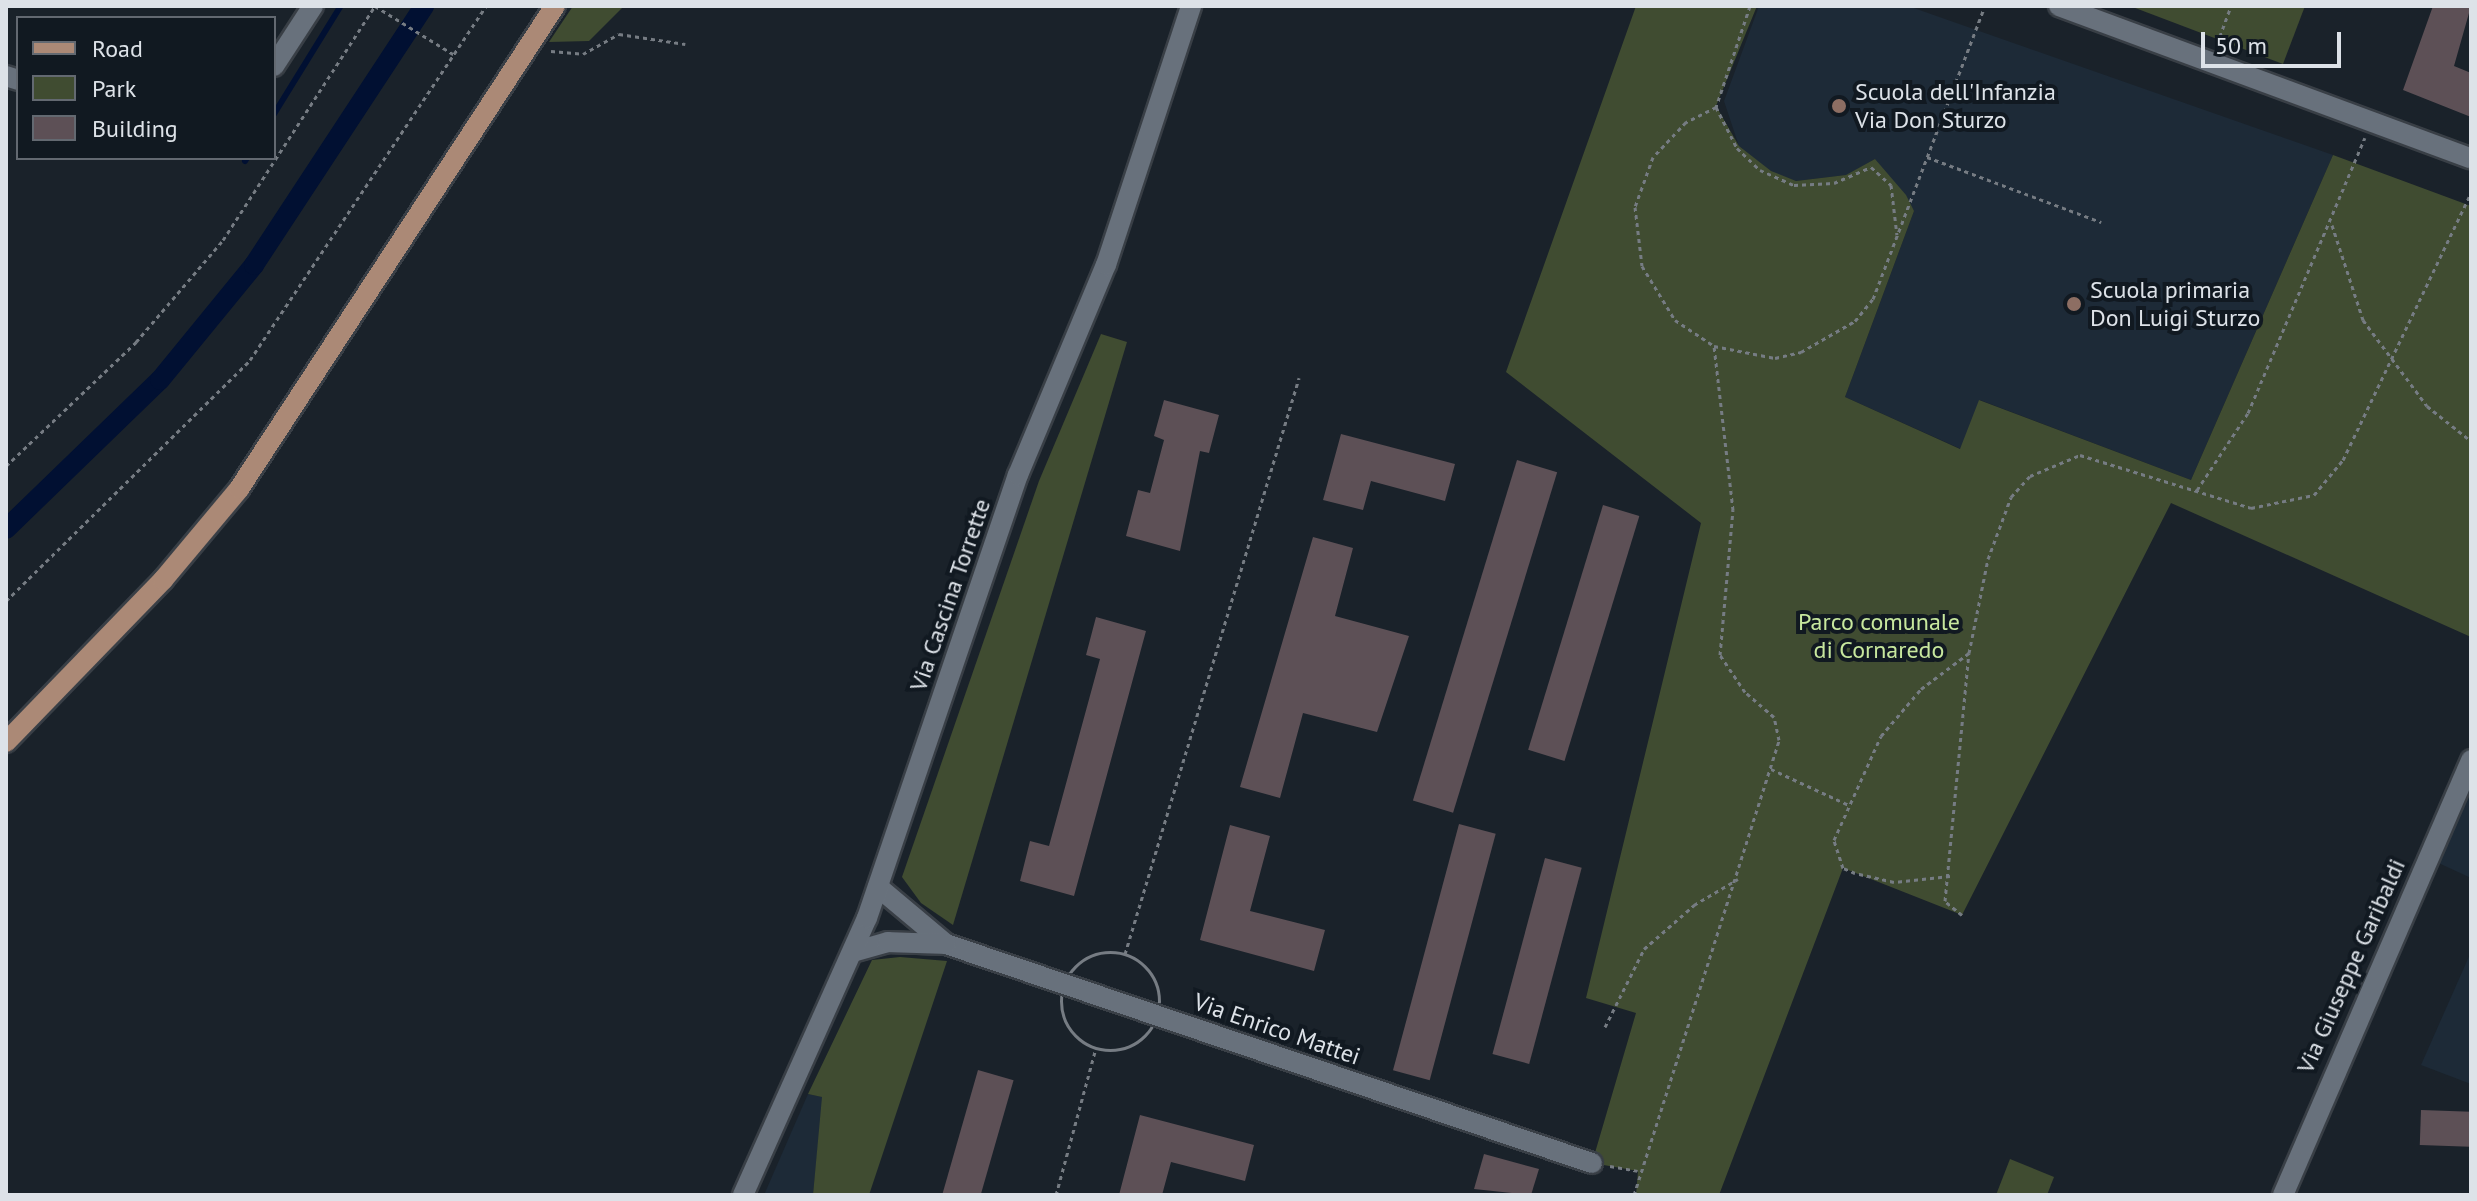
<!DOCTYPE html>
<style>
body{margin:0}
#map{position:relative;width:2477px;height:1201px;overflow:hidden;background:#1a222a;font-family:"PT Sans",sans-serif}
div>[style]{position:absolute}
.built>*{inset:0;background:#1d2a37}
.green>*{inset:0;background:#404c31}
.stream>*{height:6px;margin:-3px;padding:0 3px;transform-origin:3px;border-radius:3px;background:#011032}
.canal>*{height:20px;margin:-10px;padding:0 10px;transform-origin:10px;border-radius:10px;background:#011032}
.building>*{inset:0;background:#5d5056;transform-origin:0 0}
.path>*{height:3px;margin-top:-1.5px;transform-origin:0;background:repeating-linear-gradient(90deg,#767c83 0 4px,transparent 0 8px)}
.path>.ring{margin:-1.5px;padding:0;box-sizing:content-box;background:none;border:3px solid #767c83;border-radius:50%}
.roads{filter:drop-shadow(2px 0 #393f46) drop-shadow(-2px 0 #393f46) drop-shadow(0 2px #393f46) drop-shadow(0 -2px #393f46)}
.minor>*{height:20px;margin:-10px;padding:0 10px;transform-origin:10px;border-radius:10px;background:#68717c}
.major>*{height:20px;margin:-10px;padding:0 10px;transform-origin:10px;border-radius:10px;background:#ab8976}
.dots>*{width:22px;height:22px;translate:-50% -50%;box-sizing:border-box;border:4px solid #111921;border-radius:50%}
span{translate:-50% -50%;white-space:nowrap;text-align:center;line-height:1.15;-webkit-text-stroke:8px #111921;paint-order:stroke}
.poi-label{font-size:24px;color:#dde2e8}
.left{translate:0 -50%;text-align:left}
.street-label{font-size:24px;color:#dde2e8}
.park-label{font-size:24px;color:#c8e89e}
.frame{position:absolute;inset:0;border:8px solid #dde2e8;pointer-events:none}
.legend{position:absolute;left:16px;top:16px;width:260px;height:144px;box-sizing:border-box;background:#111921;border:2px solid #636971;margin:0;padding:10px 14px;list-style:none;font-size:24px;color:#dde2e8}
.legend li{display:flex;align-items:center;gap:16px;height:40px}
.legend b{width:40px;border:2px solid #636971}
.scale{position:absolute;left:2201px;top:32px;width:140px;height:36px;box-sizing:border-box;border:4px solid #dde2e8;border-top:0;padding-left:10px;font-size:24px;line-height:28px;white-space:nowrap;color:#dde2e8;-webkit-text-stroke:6px #111921;paint-order:stroke}
</style>
<div id="map">
<div class="built">
<div style="clip-path:polygon(1759px 6px,1908px 6px,2333px 155px,2191px 480px,1980px 400px,1961px 449px,1845px 397px,1914px 211px,1875px 159px,1847px 175px,1796px 181px,1771px 172px,1739px 146px,1724px 101px)"></div>
<div style="clip-path:polygon(2471px 774px,2471px 878px,2432px 860px)"></div>
<div style="clip-path:polygon(2471px 952px,2471px 1084px,2421px 1065px)"></div>
<div style="clip-path:polygon(808px 1094px,823px 1097px,813px 1195px,764px 1195px)"></div>
</div>
<div class="green">
<div style="clip-path:polygon(573px 6px,624px 6px,589px 41px,549px 42px)"></div>
<div style="clip-path:polygon(1636px 6px,1757px 6px,1716px 106px,1739px 146px,1771px 171px,1796px 181px,1846px 175px,1875px 159px,1906px 195px,1914px 211px,1845px 397px,1960px 449px,1979px 400px,2191px 480px,2333px 155px,2471px 206px,2471px 637px,2171px 503px,1962px 915px,1843px 868px,1719px 1195px,1636px 1195px,1638px 1171px,1592px 1163px,1636px 1013px,1586px 998px,1701px 523px,1506px 372px)"></div>
<div style="clip-path:polygon(2130px 6px,2305px 6px,2283px 64px)"></div>
<div style="clip-path:polygon(1101px 334px,1127px 342px,953px 925px,921px 903px,902px 877px,1039px 481px)"></div>
<div style="clip-path:polygon(900px 957px,947px 961px,869px 1195px,813px 1195px,822px 1097px,808px 1094px,872px 960px)"></div>
<div style="clip-path:polygon(2010px 1159px,2054px 1177px,2047px 1195px,1996px 1195px)"></div>
</div>
<div class="stream">
<div style="left:274px;top:114px;width:126px;rotate:-58.3deg"></div>
<div style="left:245px;top:161px;width:4px;rotate:-56deg"></div>
</div>
<div class="canal">
<div style="left:6px;top:529px;width:214px;rotate:-44.1deg"></div>
<div style="left:160px;top:380px;width:149px;rotate:-50.7deg"></div>
<div style="left:254px;top:265px;width:310px;rotate:-56.7deg"></div>
</div>
<div class="building">
<div style="clip-path:polygon(2433px 6px,2471px 6px,2454px 66px,2471px 73px,2471px 117px,2403px 90px)"></div>
<div style="clip-path:polygon(1164px 400px,1219px 415px,1209px 453px,1200px 451px,1180px 551px,1126px 536px,1138px 490px,1150px 493px,1164px 440px,1154px 436px)"></div>
<div style="clip-path:polygon(1341px 434px,1455px 464px,1445px 501px,1371px 481px,1363px 510px,1323px 500px)"></div>
<div style="left:1517px;top:460px;width:42px;height:356px;rotate:17deg"></div>
<div style="left:1603px;top:505px;width:38px;height:256px;rotate:17deg"></div>
<div style="clip-path:polygon(1313px 537px,1353px 548px,1335px 616px,1409px 636px,1377px 732px,1303px 713px,1280px 798px,1240px 787px)"></div>
<div style="clip-path:polygon(1096px 617px,1146px 631px,1074px 896px,1020px 881px,1030px 841px,1049px 846px,1100px 659px,1086px 655px)"></div>
<div style="left:1459px;top:824px;width:38px;height:255px;rotate:15deg"></div>
<div style="clip-path:polygon(1230px 825px,1270px 836px,1250px 911px,1325px 930px,1314px 971px,1200px 940px)"></div>
<div style="left:1545px;top:858px;width:38px;height:203px;rotate:15deg"></div>
<div style="left:978px;top:1070px;width:37px;height:130px;rotate:16deg"></div>
<div style="left:2421px;top:1110px;width:50px;height:35px;rotate:2deg"></div>
<div style="clip-path:polygon(1140px 1115px,1254px 1145px,1245px 1181px,1171px 1162px,1162px 1195px,1119px 1195px)"></div>
<div style="clip-path:polygon(1484px 1154px,1539px 1169px,1531px 1195px,1474px 1189px)"></div>
</div>
<div class="path">
<div style="left:375px;top:6px;width:92px;rotate:31.6deg"></div>
<div style="left:1750px;top:6px;width:107px;rotate:108.6deg"></div>
<div style="left:1716px;top:107px;width:46px;rotate:62.9deg"></div>
<div style="left:1737px;top:148px;width:32px;rotate:44deg"></div>
<div style="left:1760px;top:170px;width:37px;rotate:24deg"></div>
<div style="left:1794px;top:185px;width:40px;rotate:-2.9deg"></div>
<div style="left:1834px;top:183px;width:40px;rotate:-23.4deg"></div>
<div style="left:1871px;top:167px;width:27px;rotate:42deg"></div>
<div style="left:1891px;top:185px;width:50px;rotate:83.2deg"></div>
<div style="left:2217px;top:44px;width:40px;rotate:-69.8deg"></div>
<div style="left:551px;top:51px;width:32px;rotate:5deg"></div>
<div style="left:583px;top:54px;width:41px;rotate:-29.1deg"></div>
<div style="left:619px;top:34px;width:67px;rotate:8.6deg"></div>
<div style="left:1716px;top:107px;width:34px;rotate:153deg"></div>
<div style="left:1686px;top:122px;width:48px;rotate:133.3deg"></div>
<div style="left:1653px;top:157px;width:53px;rotate:109.8deg"></div>
<div style="left:1635px;top:207px;width:59px;rotate:83.2deg"></div>
<div style="left:1642px;top:266px;width:63px;rotate:58.6deg"></div>
<div style="left:1675px;top:320px;width:47px;rotate:33.7deg"></div>
<div style="left:1714px;top:346px;width:62px;rotate:11.1deg"></div>
<div style="left:1775px;top:358px;width:27px;rotate:-13deg"></div>
<div style="left:1801px;top:352px;width:62px;rotate:-29.9deg"></div>
<div style="left:1855px;top:321px;width:28px;rotate:-51deg"></div>
<div style="left:1873px;top:299px;width:314px;rotate:-69.1deg"></div>
<div style="left:1927px;top:157px;width:186px;rotate:20.5deg"></div>
<div style="left:2332px;top:225px;width:100px;rotate:71.9deg"></div>
<div style="left:2363px;top:320px;width:107px;rotate:53.3deg"></div>
<div style="left:2427px;top:406px;width:56px;rotate:38.5deg"></div>
<div style="left:6px;top:466px;width:180px;rotate:-43.6deg"></div>
<div style="left:136px;top:342px;width:134px;rotate:-49.5deg"></div>
<div style="left:223px;top:240px;width:279px;rotate:-57deg"></div>
<div style="left:2197px;top:490px;width:92px;rotate:-56.5deg"></div>
<div style="left:2248px;top:413px;width:299px;rotate:-67deg"></div>
<div style="left:6px;top:601px;width:343px;rotate:-44.6deg"></div>
<div style="left:250px;top:360px;width:425px;rotate:-56.3deg"></div>
<div style="left:1771px;top:769px;width:86px;rotate:24.8deg"></div>
<div style="left:1950px;top:876px;width:56px;rotate:173.9deg"></div>
<div style="left:1894px;top:882px;width:40px;rotate:-167deg"></div>
<div style="left:1855px;top:873px;width:13px;rotate:-157deg"></div>
<div style="left:1843px;top:868px;width:29px;rotate:-108deg"></div>
<div style="left:1834px;top:840px;width:114px;rotate:-65.7deg"></div>
<div style="left:1881px;top:736px;width:62px;rotate:-49.6deg"></div>
<div style="left:1921px;top:689px;width:60px;rotate:-36.9deg"></div>
<div style="left:1962px;top:915px;width:22px;rotate:-141deg"></div>
<div style="left:1945px;top:901px;width:249px;rotate:-84.5deg"></div>
<div style="left:1969px;top:653px;width:96px;rotate:-78.6deg"></div>
<div style="left:1988px;top:559px;width:66px;rotate:-69.6deg"></div>
<div style="left:2011px;top:497px;width:28px;rotate:-48deg"></div>
<div style="left:2030px;top:476px;width:54px;rotate:-22.8deg"></div>
<div style="left:2080px;top:455px;width:179px;rotate:17.2deg"></div>
<div style="left:2251px;top:508px;width:64px;rotate:-11.7deg"></div>
<div style="left:2314px;top:495px;width:45px;rotate:-50.4deg"></div>
<div style="left:2343px;top:460px;width:296px;rotate:-64.4deg"></div>
<div class="ring" style="left:1061px;top:952px;width:95px;height:95px"></div>
<div style="left:1125px;top:954px;width:602px;rotate:-73.19deg"></div>
<div style="left:1605px;top:1027px;width:87px;rotate:-63.4deg"></div>
<div style="left:1644px;top:949px;width:67px;rotate:-41.3deg"></div>
<div style="left:1694px;top:905px;width:51px;rotate:-30.6deg"></div>
<div style="left:1610px;top:1166px;width:28px;rotate:10deg"></div>
<div style="left:1056px;top:1195px;width:152px;rotate:-74.8deg"></div>
<div style="left:1634px;top:1195px;width:478px;rotate:-72.3deg"></div>
<div style="left:1779px;top:740px;width:24px;rotate:-102deg"></div>
<div style="left:1774px;top:717px;width:38px;rotate:-139deg"></div>
<div style="left:1745px;top:692px;width:45px;rotate:-124deg"></div>
<div style="left:1720px;top:655px;width:146px;rotate:-84.9deg"></div>
<div style="left:1733px;top:510px;width:165px;rotate:-96.6deg"></div>
</div>
<div class="roads">
<div class="minor">
<div style="left:2059px;top:6px;width:439px;rotate:20.3deg"></div>
<div style="left:274px;top:66px;width:72px;rotate:-57deg"></div>
<div style="left:6px;top:76px;width:13px;rotate:18deg"></div>
<div style="left:878px;top:887px;width:89px;rotate:40deg"></div>
<div style="left:946px;top:944px;width:682px;rotate:18.73deg"></div>
<div style="left:853px;top:952px;width:36px;rotate:-16deg"></div>
<div style="left:888px;top:942px;width:58px;rotate:2deg"></div>
<div style="left:743px;top:1195px;width:303px;rotate:-65.9deg"></div>
<div style="left:867px;top:918px;width:468px;rotate:-71.2deg"></div>
<div style="left:1018px;top:475px;width:228px;rotate:-67.3deg"></div>
<div style="left:1106px;top:265px;width:273px;rotate:-71.8deg"></div>
<div style="left:2283px;top:1195px;width:474px;rotate:-66.6deg"></div>
</div>
<div class="major">
<div style="left:6px;top:742px;width:226px;rotate:-45.9deg"></div>
<div style="left:163px;top:580px;width:119px;rotate:-50.1deg"></div>
<div style="left:239px;top:489px;width:577px;rotate:-56.81deg"></div>
</div>
</div>
<div class="dots">
<div style="left:1839px;top:106px;background:#8d6e63"></div>
<div style="left:2074px;top:304px;background:#8d6e63"></div>
</div>
<div class="poi-label">
<span class="left" style="left:1855px;top:106px">Scuola dell'Infanzia<br>Via Don Sturzo</span>
<span class="left" style="left:2090px;top:304px">Scuola primaria<br>Don Luigi Sturzo</span>
</div>
<div class="street-label">
<span style="left:950px;top:595px;rotate:-71deg">Via Cascina Torrette</span>
<span style="left:2351px;top:966px;rotate:-66deg">Via Giuseppe Garibaldi</span>
<span style="left:1277px;top:1029px;rotate:19deg">Via Enrico Mattei</span>
</div>
<div class="park-label">
<span style="left:1879px;top:636px">Parco comunale<br>di Cornaredo</span>
</div>
<div class="frame"></div>
<ul class="legend">
<li><b style="height:10px;background:#ab8976"></b>Road</li>
<li><b style="height:22px;background:#404c31"></b>Park</li>
<li><b style="height:22px;background:#5d5056"></b>Building</li>
</ul>
<div class="scale">50 m</div>
</div>
